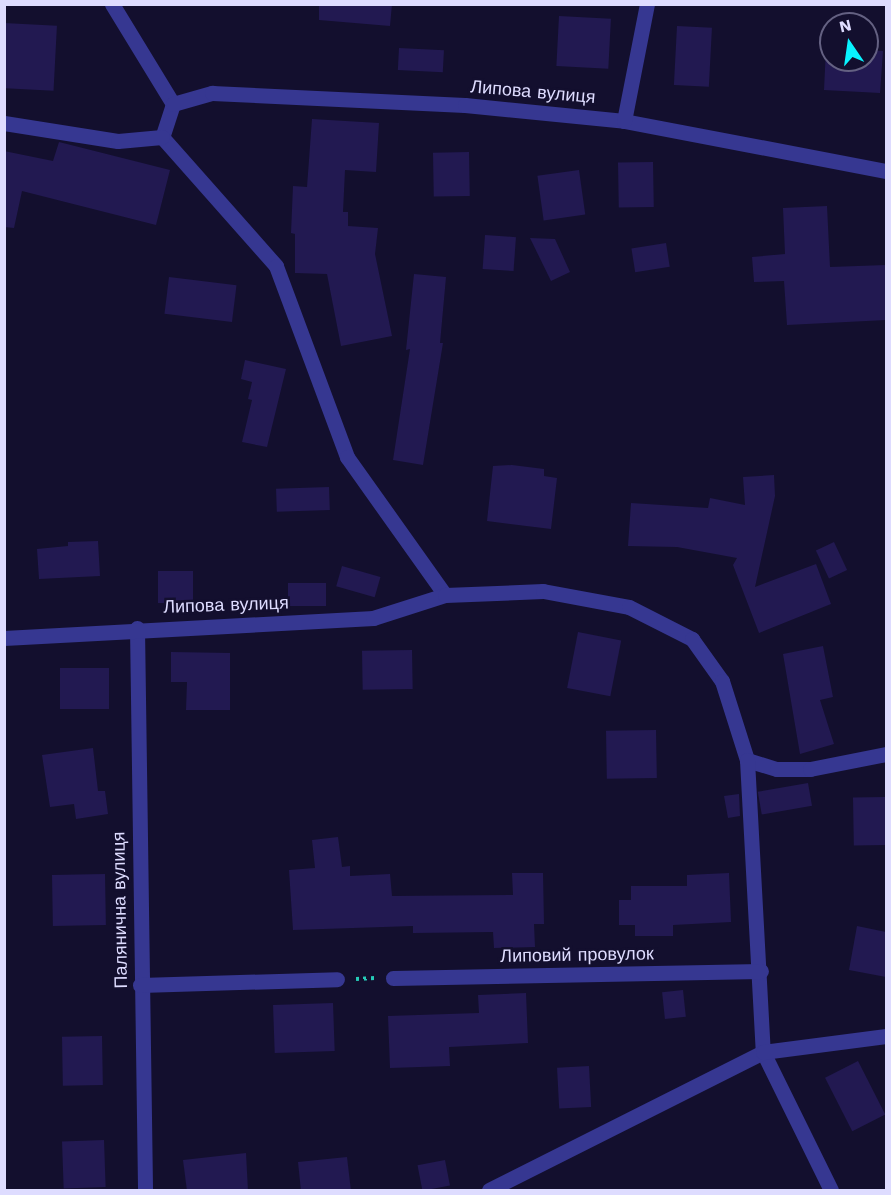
<!DOCTYPE html>
<meta charset="utf-8">
<style>
body{margin:0}
#map{position:relative;width:891px;height:1195px;overflow:hidden;background:#130f2e;font-family:"Work Sans",sans-serif}
div>[style]{position:absolute}
.building>*{inset:0;background:#221951;transform-origin:0 0}
.path>*{height:4px;margin-top:-2px;transform-origin:0;background:repeating-linear-gradient(90deg,#25cab7 0 3px,transparent 0 7.5px)}
.minor>*{height:15px;margin:-7.5px;padding:0 7.5px;transform-origin:7.5px;border-radius:7.5px;background:#363791}
span{translate:-50% -50%;white-space:nowrap;text-align:center;line-height:1.15;-webkit-text-stroke:5px #130f2e;paint-order:stroke}
.street-label{font-size:18px;color:#dedcff}
.frame{position:absolute;inset:0;border:6px solid #dedcff;pointer-events:none}
.north{position:absolute;left:819px;top:12px;width:60px;height:60px;box-sizing:border-box;background:#130f2e;border:2px solid #646182;border-radius:50%;rotate:347deg;font-size:16px;font-weight:700;line-height:24px;text-align:center;color:#dedcff}
.north::after{content:'';display:block;margin:auto;width:21px;height:27px;background:#08f3ff;clip-path:polygon(50% 0,100% 100%,50% 72%,0 100%)}
</style>
<div id="map">
<div class="building">
<div style="clip-path:polygon(319px 4px,392px 4px,390px 26px,319px 20px)"></div>
<div style="left:559px;top:16px;width:52px;height:50px;rotate:3deg"></div>
<div style="left:4px;top:23px;width:53px;height:65px;rotate:3deg"></div>
<div style="left:677px;top:26px;width:35px;height:59px;rotate:3deg"></div>
<div style="left:399px;top:48px;width:45px;height:22px;rotate:3deg"></div>
<div style="clip-path:polygon(826px 48px,831px 48px,831px 60px,867px 60px,867px 50px,883px 51px,880px 93px,824px 90px)"></div>
<div style="clip-path:polygon(312px 119px,379px 123px,376px 172px,345px 170px,343px 212px,348px 212px,348px 226px,378px 228px,375px 254px,392px 336px,341px 346px,327px 274px,295px 273px,295px 234px,291px 233px,293px 186px,307px 187px)"></div>
<div style="clip-path:polygon(59px 142px,170px 170px,156px 225px,22px 191px,14px 228px,4px 227px,4px 151px,53px 161px)"></div>
<div style="left:469px;top:152px;width:44px;height:36px;rotate:89deg"></div>
<div style="left:653px;top:162px;width:45px;height:35px;rotate:89deg"></div>
<div style="left:579px;top:170px;width:45px;height:42px;rotate:82deg"></div>
<div style="clip-path:polygon(827px 206px,830px 267px,886px 265px,886px 320px,787px 325px,784px 281px,754px 282px,752px 257px,785px 254px,783px 208px)"></div>
<div style="left:485px;top:235px;width:31px;height:34px;rotate:4deg"></div>
<div style="clip-path:polygon(530px 238px,555px 239px,570px 272px,551px 281px)"></div>
<div style="left:666px;top:243px;width:24px;height:35px;rotate:81deg"></div>
<div style="clip-path:polygon(414px 274px,446px 277px,440px 343px,443px 343px,423px 465px,393px 460px,410px 349px,406px 350px)"></div>
<div style="left:169px;top:277px;width:68px;height:37px;rotate:7deg"></div>
<div style="clip-path:polygon(245px 360px,286px 369px,267px 447px,242px 442px,252px 400px,248px 399px,252px 382px,241px 379px)"></div>
<div style="clip-path:polygon(512px 465px,544px 469px,544px 476px,557px 478px,551px 529px,487px 521px,493px 466px)"></div>
<div style="clip-path:polygon(774px 475px,775px 496px,755px 587px,816px 564px,831px 604px,759px 633px,733px 565px,737px 558px,677px 547px,628px 546px,631px 503px,708px 508px,710px 498px,745px 505px,743px 477px)"></div>
<div style="left:329px;top:487px;width:23px;height:53px;rotate:88deg"></div>
<div style="clip-path:polygon(98px 541px,100px 576px,39px 579px,37px 549px,68px 546px,68px 542px)"></div>
<div style="left:834px;top:542px;width:31px;height:20px;rotate:65deg"></div>
<div style="left:342px;top:566px;width:40px;height:21px;rotate:16deg"></div>
<div style="left:158px;top:571px;width:35px;height:32px"></div>
<div style="left:288px;top:583px;width:38px;height:23px"></div>
<div style="left:578px;top:632px;width:44px;height:57px;rotate:11deg"></div>
<div style="clip-path:polygon(823px 646px,833px 697px,820px 700px,834px 744px,800px 754px,783px 654px)"></div>
<div style="left:412px;top:650px;width:39px;height:50px;rotate:89deg"></div>
<div style="clip-path:polygon(171px 652px,230px 653px,230px 710px,186px 710px,187px 682px,171px 682px)"></div>
<div style="left:60px;top:668px;width:49px;height:41px"></div>
<div style="left:656px;top:730px;width:48px;height:50px;rotate:89deg"></div>
<div style="clip-path:polygon(93px 748px,98px 791px,105px 791px,108px 814px,76px 819px,74px 804px,50px 807px,42px 755px)"></div>
<div style="left:808px;top:783px;width:23px;height:51px;rotate:80deg"></div>
<div style="clip-path:polygon(739px 794px,740px 816px,728px 818px,724px 796px)"></div>
<div style="left:885px;top:797px;width:48px;height:32px;rotate:89deg"></div>
<div style="clip-path:polygon(338px 837px,342px 867px,350px 866px,350px 876px,390px 874px,392px 896px,513px 895px,512px 873px,543px 873px,544px 924px,534px 924px,535px 947px,494px 948px,493px 932px,413px 933px,413px 926px,293px 930px,289px 870px,315px 868px,312px 840px)"></div>
<div style="clip-path:polygon(729px 873px,731px 922px,673px 925px,673px 936px,635px 936px,635px 925px,619px 925px,619px 900px,631px 900px,631px 886px,687px 886px,687px 875px)"></div>
<div style="left:105px;top:874px;width:51px;height:53px;rotate:89deg"></div>
<div style="clip-path:polygon(857px 926px,886px 932px,886px 977px,849px 970px)"></div>
<div style="left:683px;top:990px;width:27px;height:21px;rotate:84deg"></div>
<div style="clip-path:polygon(526px 993px,528px 1043px,449px 1047px,450px 1066px,390px 1068px,388px 1016px,479px 1013px,478px 995px)"></div>
<div style="left:333px;top:1003px;width:48px;height:60px;rotate:88deg"></div>
<div style="left:102px;top:1036px;width:49px;height:40px;rotate:89deg"></div>
<div style="left:858px;top:1061px;width:60px;height:37px;rotate:63deg"></div>
<div style="left:589px;top:1066px;width:41px;height:32px;rotate:87deg"></div>
<div style="left:104px;top:1140px;width:47px;height:42px;rotate:88deg"></div>
<div style="clip-path:polygon(246px 1153px,248px 1191px,187px 1191px,183px 1160px)"></div>
<div style="clip-path:polygon(347px 1157px,351px 1191px,301px 1191px,298px 1162px)"></div>
<div style="left:445px;top:1160px;width:26px;height:28px;rotate:79deg"></div>
</div>
<div class="path">
<div style="left:356px;top:979px;width:19px;rotate:-3deg"></div>
</div>
<div class="minor">
<div style="left:112px;top:4px;width:117px;rotate:58.6deg"></div>
<div style="left:173px;top:104px;width:35px;rotate:108deg"></div>
<div style="left:162px;top:137px;width:172px;rotate:48.5deg"></div>
<div style="left:276px;top:266px;width:204px;rotate:69.6deg"></div>
<div style="left:347px;top:457px;width:169px;rotate:54.6deg"></div>
<div style="left:173px;top:104px;width:41px;rotate:-15.8deg"></div>
<div style="left:212px;top:93px;width:253px;rotate:2.7deg"></div>
<div style="left:465px;top:105px;width:160px;rotate:5.7deg"></div>
<div style="left:624px;top:121px;width:267px;rotate:10.8deg"></div>
<div style="left:624px;top:121px;width:119px;rotate:-78.9deg"></div>
<div style="left:4px;top:123px;width:115px;rotate:9deg"></div>
<div style="left:118px;top:141px;width:44px;rotate:-5.2deg"></div>
<div style="left:137px;top:628px;width:562px;rotate:89.18deg"></div>
<div style="left:4px;top:638px;width:370px;rotate:-3.1deg"></div>
<div style="left:373px;top:618px;width:76px;rotate:-17.7deg"></div>
<div style="left:445px;top:595px;width:98px;rotate:-2.3deg"></div>
<div style="left:543px;top:591px;width:87px;rotate:10.5deg"></div>
<div style="left:629px;top:607px;width:71px;rotate:26.9deg"></div>
<div style="left:692px;top:639px;width:52px;rotate:54.5deg"></div>
<div style="left:722px;top:681px;width:83px;rotate:72.4deg"></div>
<div style="left:747px;top:760px;width:31px;rotate:17deg"></div>
<div style="left:777px;top:769px;width:33px"></div>
<div style="left:810px;top:769px;width:77px;rotate:-11.2deg"></div>
<div style="left:747px;top:760px;width:292px;rotate:86.9deg"></div>
<div style="left:763px;top:1052px;width:154px;rotate:63.8deg"></div>
<div style="left:393px;top:978px;width:368px;rotate:-1.1deg"></div>
<div style="left:140px;top:985px;width:197px;rotate:-1.7deg"></div>
<div style="left:489px;top:1190px;width:307px;rotate:-26.7deg"></div>
<div style="left:763px;top:1052px;width:124px;rotate:-7.4deg"></div>
</div>
<div class="street-label">
<span style="left:533px;top:92px;rotate:5deg">Липова вулиця</span>
<span style="left:226px;top:605px;rotate:-2deg">Липова вулиця</span>
<span style="left:120px;top:910px;rotate:-91deg">Палянична вулиця</span>
<span style="left:577px;top:955px;rotate:-1deg">Липовий провулок</span>
</div>
<div class="frame"></div>
<div class="north">N</div>
</div>
